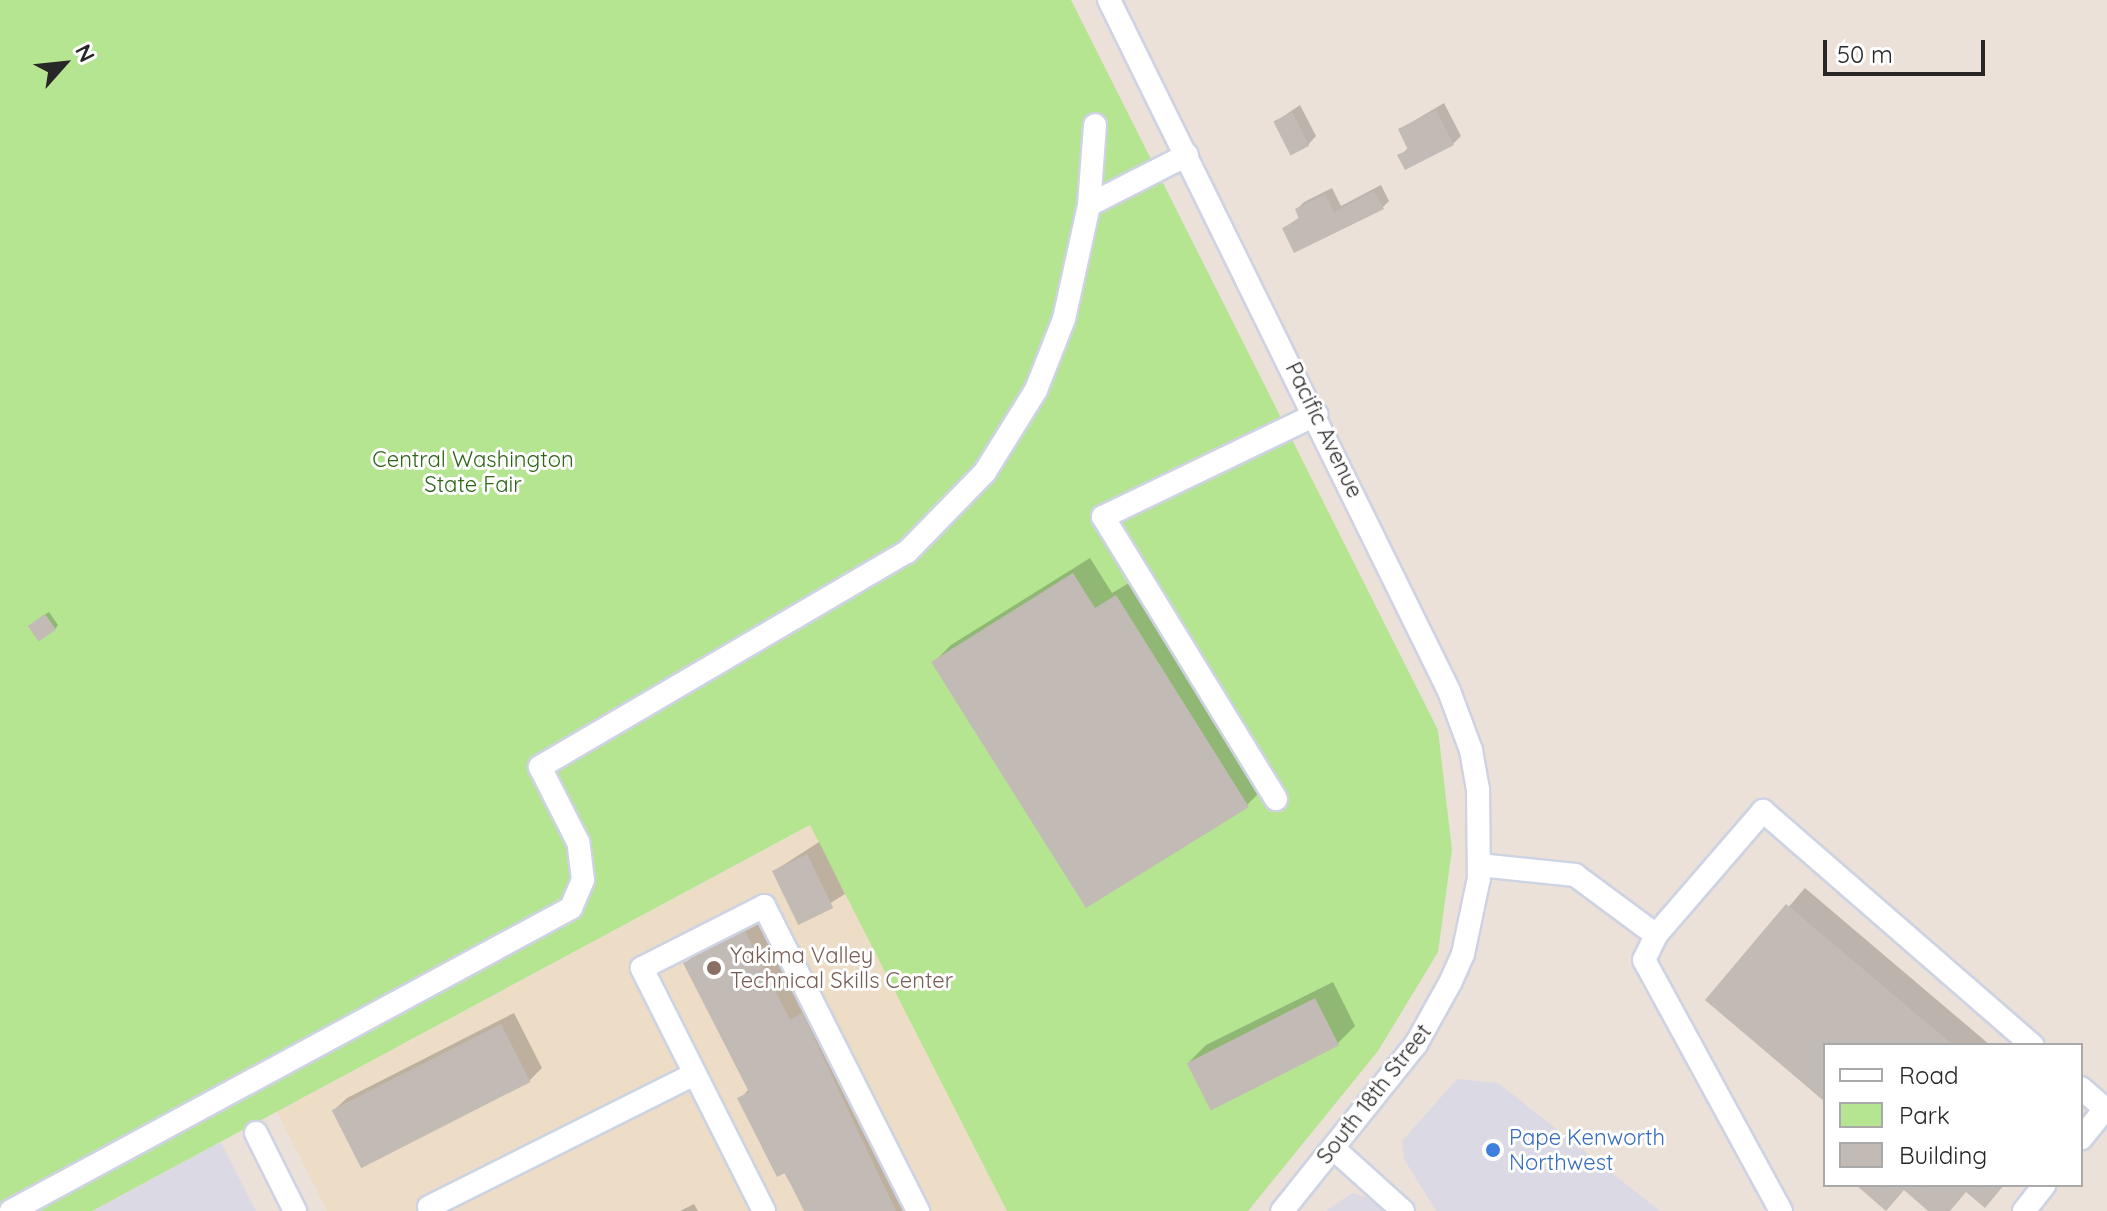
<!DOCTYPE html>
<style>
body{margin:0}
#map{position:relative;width:2107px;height:1211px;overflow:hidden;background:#ebe1d8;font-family:Quicksand,sans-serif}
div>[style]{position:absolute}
.industrial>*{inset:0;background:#dbd9e3}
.education>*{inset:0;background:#eeddc6}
.green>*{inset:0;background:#b5e591}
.shadow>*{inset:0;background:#0003}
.building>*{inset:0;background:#c2bbb5;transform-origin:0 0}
.roads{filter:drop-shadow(2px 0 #cdd3e2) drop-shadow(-2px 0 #cdd3e2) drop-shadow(0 2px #cdd3e2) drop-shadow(0 -2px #cdd3e2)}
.minor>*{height:22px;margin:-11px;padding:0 11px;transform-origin:11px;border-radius:11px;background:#fff}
.dots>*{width:22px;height:22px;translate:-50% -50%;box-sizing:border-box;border:4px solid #fff;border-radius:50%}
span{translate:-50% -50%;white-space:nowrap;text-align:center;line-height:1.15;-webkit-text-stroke:6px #fff;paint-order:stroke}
.street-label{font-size:22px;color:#272727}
.park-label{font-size:22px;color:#2e6616}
.education-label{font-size:22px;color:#785e54}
.left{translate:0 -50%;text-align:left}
.shop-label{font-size:22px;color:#366cbe}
.legend{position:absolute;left:1823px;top:1043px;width:260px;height:144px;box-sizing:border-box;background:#fff;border:2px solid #a9a9a9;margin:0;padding:10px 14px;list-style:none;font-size:24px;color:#272727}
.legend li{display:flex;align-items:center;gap:16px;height:40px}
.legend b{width:40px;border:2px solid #a9a9a9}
.north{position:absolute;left:24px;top:24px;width:80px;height:80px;-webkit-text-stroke:6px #fff;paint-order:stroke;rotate:63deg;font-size:22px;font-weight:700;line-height:32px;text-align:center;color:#272727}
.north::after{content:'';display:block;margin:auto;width:28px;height:36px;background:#272727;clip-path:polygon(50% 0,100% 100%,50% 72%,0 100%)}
.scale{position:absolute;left:1823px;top:40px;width:162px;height:36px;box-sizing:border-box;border:4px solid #272727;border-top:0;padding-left:10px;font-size:24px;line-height:28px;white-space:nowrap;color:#272727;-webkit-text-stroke:6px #fff;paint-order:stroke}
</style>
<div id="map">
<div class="industrial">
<div style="clip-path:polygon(1457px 1079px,1498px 1083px,1660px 1211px,1436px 1211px,1404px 1159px,1402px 1141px)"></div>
<div style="clip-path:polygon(221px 1142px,256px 1211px,92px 1211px)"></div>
<div style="clip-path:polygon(1352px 1193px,1386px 1203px,1392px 1211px,1326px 1211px)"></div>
</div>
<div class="education">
<div style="clip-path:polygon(811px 825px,1007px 1211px,327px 1211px,277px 1112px)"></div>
</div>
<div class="green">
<div style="clip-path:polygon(0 0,1071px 0,1438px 730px,1452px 850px,1438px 952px,1378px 1051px,1248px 1211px,1007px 1211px,810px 825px,92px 1211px,0 1211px)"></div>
</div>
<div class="shadow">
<div style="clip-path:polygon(1444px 103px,1461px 136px,1453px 144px,1400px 156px,1409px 147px,1400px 129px)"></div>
<div style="clip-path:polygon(1300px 105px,1316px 136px,1308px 145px,1275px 122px)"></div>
<div style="clip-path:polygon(1381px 185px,1389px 201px,1382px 208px,1284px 228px,1300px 217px,1297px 209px,1304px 202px,1332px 188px,1341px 206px)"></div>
<div style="clip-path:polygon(1090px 558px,1112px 593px,1134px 580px,1264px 788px,1247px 805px,934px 662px,951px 645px)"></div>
<div style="clip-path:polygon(49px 612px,58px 625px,55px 629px,34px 622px)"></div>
<div style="clip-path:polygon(819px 842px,845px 894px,800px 922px,774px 871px)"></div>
<div style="clip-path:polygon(1805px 888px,1990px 1045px,1825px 1045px,1825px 1099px,1708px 1000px)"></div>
<div style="clip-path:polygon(762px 916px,921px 1211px,807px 1211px,740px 1099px,749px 1089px,686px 963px,703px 946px)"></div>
<div style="clip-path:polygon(1333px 982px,1355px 1026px,1338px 1043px,1189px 1062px,1206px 1045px)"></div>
<div style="clip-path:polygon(514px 1013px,542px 1068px,529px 1081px,334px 1110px,347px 1098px)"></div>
<div style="clip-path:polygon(694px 1204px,698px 1211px,680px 1211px)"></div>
</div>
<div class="building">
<div style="clip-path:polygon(1436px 110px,1454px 145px,1405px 170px,1397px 155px,1408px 150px,1398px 129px)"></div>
<div style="left:1292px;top:112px;width:38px;height:21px;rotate:63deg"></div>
<div style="clip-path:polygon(1374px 191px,1384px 209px,1294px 253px,1282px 228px,1299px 219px,1295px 209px,1325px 194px,1334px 212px)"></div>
<div style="clip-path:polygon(1073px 573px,1095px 608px,1116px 595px,1249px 807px,1086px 908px,931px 662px)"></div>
<div style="left:45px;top:614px;width:19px;height:21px;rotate:55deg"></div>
<div style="left:807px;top:854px;width:60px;height:39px;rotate:64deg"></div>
<div style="clip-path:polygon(1786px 904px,1953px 1045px,1825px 1045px,1825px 1102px,1705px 1000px)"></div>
<div style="clip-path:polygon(745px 931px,790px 1020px,802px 1013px,896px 1211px,804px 1211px,785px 1173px,777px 1177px,737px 1098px,749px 1092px,683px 963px)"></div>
<div style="left:1315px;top:998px;width:53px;height:144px;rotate:63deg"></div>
<div style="left:501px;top:1024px;width:65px;height:190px;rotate:63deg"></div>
<div style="clip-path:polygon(1856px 1185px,2004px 1185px,1985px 1208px,1966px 1192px,1950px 1211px,1928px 1211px,1904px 1190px,1886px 1211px)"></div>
</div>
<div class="roads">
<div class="minor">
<div style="left:1109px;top:0;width:770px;rotate:63.8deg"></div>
<div style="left:1449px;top:691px;width:63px;rotate:69.6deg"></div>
<div style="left:1471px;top:750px;width:40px;rotate:80deg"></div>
<div style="left:1478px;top:789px;width:89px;rotate:89.4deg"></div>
<div style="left:1479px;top:878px;width:78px;rotate:101.9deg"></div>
<div style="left:1463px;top:954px;width:32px;rotate:114deg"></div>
<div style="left:1450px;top:983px;width:70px;rotate:119.1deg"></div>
<div style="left:1416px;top:1044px;width:214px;rotate:128.7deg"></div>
<div style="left:1089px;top:205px;width:110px;rotate:-27deg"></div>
<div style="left:1276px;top:799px;width:331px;rotate:-121.5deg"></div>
<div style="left:1103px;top:517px;width:237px;rotate:-25.7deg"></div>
<div style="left:1479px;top:865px;width:97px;rotate:5.9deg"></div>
<div style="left:1575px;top:875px;width:101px;rotate:36.5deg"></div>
<div style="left:2081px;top:1088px;width:32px;rotate:41deg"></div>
<div style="left:2105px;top:1109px;width:38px;rotate:129deg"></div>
<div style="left:256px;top:1133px;width:87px;rotate:63.4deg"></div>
<div style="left:1333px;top:1148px;width:94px;rotate:42deg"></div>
<div style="left:429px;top:1207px;width:297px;rotate:-26.6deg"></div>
<div style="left:11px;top:1211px;width:637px;rotate:-28.42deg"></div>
<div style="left:571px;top:908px;width:30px;rotate:-67deg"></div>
<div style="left:583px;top:880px;width:38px;rotate:-97deg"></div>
<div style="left:578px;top:842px;width:84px;rotate:-116.9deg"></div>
<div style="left:540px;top:767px;width:425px;rotate:-30.4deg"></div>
<div style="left:907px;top:552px;width:112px;rotate:-45.7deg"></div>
<div style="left:985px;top:472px;width:97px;rotate:-58.1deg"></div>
<div style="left:1036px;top:390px;width:76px;rotate:-68.5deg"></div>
<div style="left:1064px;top:319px;width:117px;rotate:-77.6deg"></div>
<div style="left:1089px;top:205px;width:80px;rotate:-85.7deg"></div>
<div style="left:764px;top:1211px;width:272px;rotate:-116.7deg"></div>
<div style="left:642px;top:968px;width:137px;rotate:-26.9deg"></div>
<div style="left:764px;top:906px;width:342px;rotate:63.2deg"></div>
<div style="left:1781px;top:1211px;width:286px;rotate:-118.6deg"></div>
<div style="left:1644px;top:960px;width:28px;rotate:-64deg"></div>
<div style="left:1656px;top:935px;width:164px;rotate:-49.2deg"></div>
<div style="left:1763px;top:811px;width:357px;rotate:41deg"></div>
<div style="left:2024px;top:1211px;width:33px;rotate:-52deg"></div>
</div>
</div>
<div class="dots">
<div style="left:714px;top:968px;background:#8d6e63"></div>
<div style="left:1493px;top:1150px;background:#3f7fe0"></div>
</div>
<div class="street-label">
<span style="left:1324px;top:430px;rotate:64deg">Pacific Avenue</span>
<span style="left:1374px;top:1094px;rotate:-52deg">South 18th Street</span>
</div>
<div class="park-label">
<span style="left:473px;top:472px">Central Washington<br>State Fair</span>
</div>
<div class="education-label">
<span class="left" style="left:730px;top:968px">Yakima Valley<br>Technical Skills Center</span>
</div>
<div class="shop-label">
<span class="left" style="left:1509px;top:1150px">Pape Kenworth<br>Northwest</span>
</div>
<ul class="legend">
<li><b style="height:10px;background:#fff"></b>Road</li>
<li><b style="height:22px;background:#b5e591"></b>Park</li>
<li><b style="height:22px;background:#c2bbb5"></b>Building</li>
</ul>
<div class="north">N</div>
<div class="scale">50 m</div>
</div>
